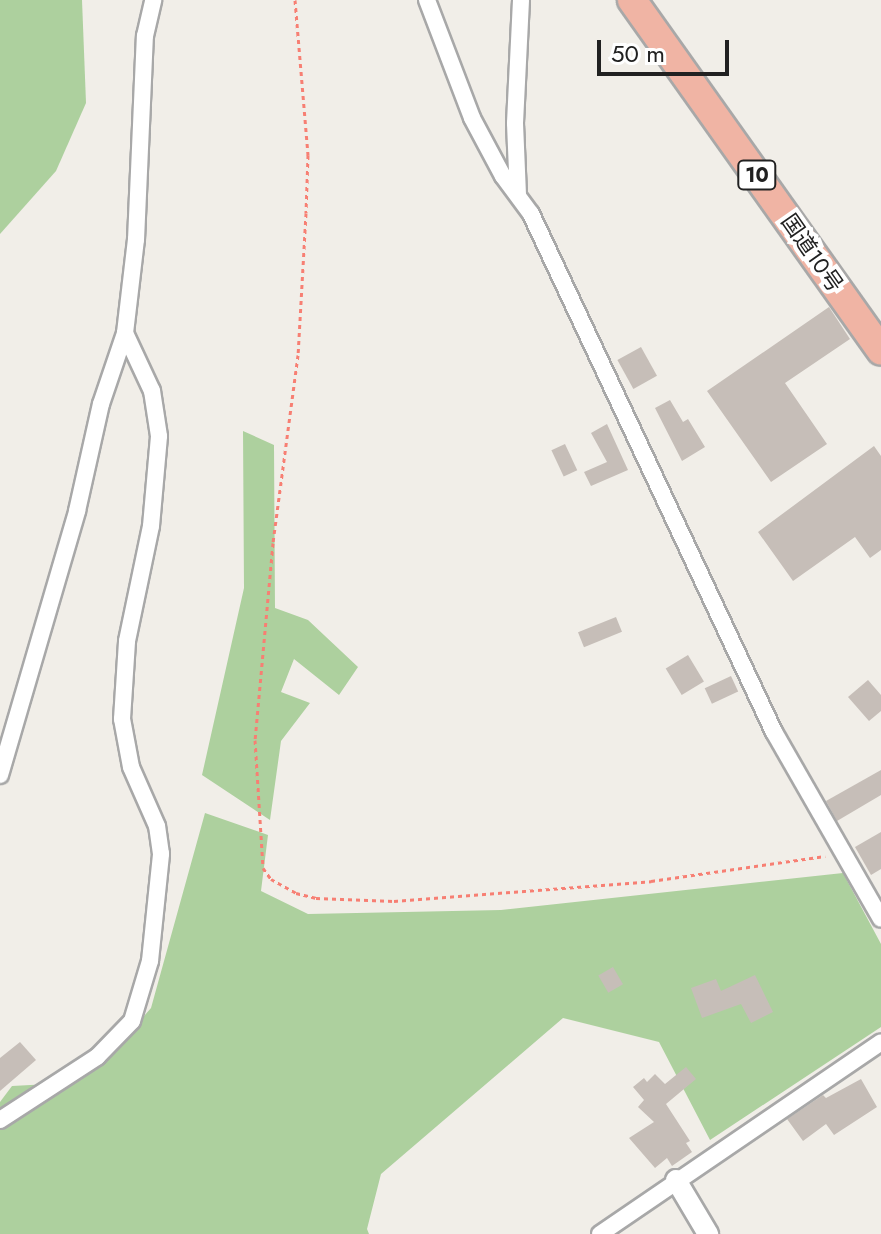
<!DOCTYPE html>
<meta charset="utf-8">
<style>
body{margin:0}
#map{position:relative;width:881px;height:1234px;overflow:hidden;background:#f1eee8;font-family:Jost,"Noto Sans JP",sans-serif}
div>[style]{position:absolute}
.forest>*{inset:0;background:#add09e}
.building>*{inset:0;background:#c6beb8;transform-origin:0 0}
.path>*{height:3px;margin-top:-1.5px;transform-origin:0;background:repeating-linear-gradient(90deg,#f77f73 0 4px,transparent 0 8px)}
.roads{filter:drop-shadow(2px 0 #a8a8a8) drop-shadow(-2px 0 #a8a8a8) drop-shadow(0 2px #a8a8a8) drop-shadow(0 -2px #a8a8a8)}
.minor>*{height:16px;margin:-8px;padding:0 8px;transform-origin:8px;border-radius:8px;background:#fff}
.tertiary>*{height:20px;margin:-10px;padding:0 10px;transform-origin:10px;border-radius:10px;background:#fff}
.trunk>*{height:28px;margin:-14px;padding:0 14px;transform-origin:14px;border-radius:14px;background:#f0b4a4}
span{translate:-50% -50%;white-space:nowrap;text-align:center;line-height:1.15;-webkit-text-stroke:8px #fff;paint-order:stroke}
.shield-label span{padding:2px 6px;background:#fff;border:2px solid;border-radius:6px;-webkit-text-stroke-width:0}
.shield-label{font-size:20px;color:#212121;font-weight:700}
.street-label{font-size:22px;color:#212121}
.scale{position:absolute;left:597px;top:40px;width:132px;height:36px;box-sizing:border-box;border:4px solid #212121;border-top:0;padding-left:10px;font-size:24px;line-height:28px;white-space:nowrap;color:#212121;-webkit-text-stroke:6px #fff;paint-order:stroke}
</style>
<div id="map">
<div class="forest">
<div style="clip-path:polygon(0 0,82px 0,86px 103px,56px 171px,0 234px)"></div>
<div style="clip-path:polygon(243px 431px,274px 445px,275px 608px,308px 620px,358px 667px,339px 695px,294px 659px,281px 692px,310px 703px,281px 741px,270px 820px,202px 775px,244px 588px)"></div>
<div style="clip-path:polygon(205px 813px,268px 835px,261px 891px,308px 914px,501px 910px,843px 873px,881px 944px,881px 1027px,710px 1140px,659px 1042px,563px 1018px,381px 1174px,367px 1229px,369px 1234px,0 1234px,0 1102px,12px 1086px,68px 1083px,110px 1055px,151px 1008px)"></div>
</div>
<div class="building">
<div style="clip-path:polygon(829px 307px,850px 339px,785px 383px,827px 444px,771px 482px,707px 391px)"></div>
<div style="left:641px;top:347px;width:33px;height:27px;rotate:61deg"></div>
<div style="clip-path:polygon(670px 400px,683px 422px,688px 419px,705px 447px,682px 461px,655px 408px)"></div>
<div style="clip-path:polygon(607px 424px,628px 470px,591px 486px,584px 472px,607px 462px,591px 433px)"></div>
<div style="left:565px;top:444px;width:29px;height:15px;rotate:65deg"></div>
<div style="clip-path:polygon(874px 446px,881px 456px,881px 550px,870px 558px,855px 537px,793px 581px,758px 532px)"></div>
<div style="left:616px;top:617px;width:16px;height:41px;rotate:68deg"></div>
<div style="left:688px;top:655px;width:31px;height:26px;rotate:59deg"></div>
<div style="left:731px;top:676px;width:17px;height:29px;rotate:65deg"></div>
<div style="clip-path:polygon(868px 680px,881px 695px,881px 711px,869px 721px,848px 697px)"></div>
<div style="clip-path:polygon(881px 770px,881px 795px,837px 821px,826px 801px)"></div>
<div style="clip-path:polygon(881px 832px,881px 869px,871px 875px,855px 847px)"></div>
<div style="left:613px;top:967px;width:20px;height:17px;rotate:60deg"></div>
<div style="clip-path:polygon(755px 975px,773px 1012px,751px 1023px,741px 1004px,702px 1018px,691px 988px,716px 979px,721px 991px)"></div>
<div style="clip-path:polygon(20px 1042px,36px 1060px,0 1091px,0 1058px)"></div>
<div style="clip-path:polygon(686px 1067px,696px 1079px,666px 1104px,690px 1141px,686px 1143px,692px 1152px,672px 1166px,667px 1158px,655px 1168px,629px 1138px,654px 1122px,638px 1107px,644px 1100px,633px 1087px,644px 1078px,647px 1082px,655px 1074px,665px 1084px)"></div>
<div style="clip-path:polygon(861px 1079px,877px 1107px,834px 1135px,826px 1124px,803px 1141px,787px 1119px,823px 1095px,826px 1098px)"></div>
</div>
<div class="path">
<div style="left:295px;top:0;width:156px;rotate:85.2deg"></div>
<div style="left:308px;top:155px;width:58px;rotate:92deg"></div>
<div style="left:306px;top:213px;width:142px;rotate:93.2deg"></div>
<div style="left:298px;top:355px;width:190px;rotate:97.6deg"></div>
<div style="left:273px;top:543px;width:198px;rotate:95.2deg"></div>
<div style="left:255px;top:740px;width:128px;rotate:86.4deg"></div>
<div style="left:263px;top:868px;width:14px;rotate:54deg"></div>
<div style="left:271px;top:879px;width:29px;rotate:29deg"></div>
<div style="left:296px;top:893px;width:21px;rotate:14deg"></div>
<div style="left:316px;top:898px;width:78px;rotate:2.2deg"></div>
<div style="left:394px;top:901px;width:258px;rotate:-4.4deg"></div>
<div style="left:651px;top:881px;width:176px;rotate:-8.2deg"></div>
</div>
<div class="roads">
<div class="minor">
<div style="left:427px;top:0;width:126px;rotate:69.1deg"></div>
<div style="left:472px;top:118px;width:66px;rotate:61.9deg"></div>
<div style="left:503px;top:176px;width:47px;rotate:53.6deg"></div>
<div style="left:531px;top:214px;width:572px;rotate:64.87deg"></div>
<div style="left:774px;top:732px;width:215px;rotate:60.2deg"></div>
<div style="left:518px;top:195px;width:72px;rotate:-92.4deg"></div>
<div style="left:515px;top:123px;width:123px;rotate:-87.2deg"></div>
<div style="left:0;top:775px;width:275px;rotate:-73.7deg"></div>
<div style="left:77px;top:511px;width:110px;rotate:-77.4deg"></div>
<div style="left:101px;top:404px;width:75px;rotate:-71.3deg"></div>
<div style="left:125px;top:333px;width:94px;rotate:-83.3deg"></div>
<div style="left:136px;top:240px;width:204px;rotate:-87.5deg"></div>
<div style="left:145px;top:36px;width:37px;rotate:-77deg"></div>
<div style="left:0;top:1120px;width:116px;rotate:-33deg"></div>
<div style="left:97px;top:1057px;width:50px;rotate:-45.8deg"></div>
<div style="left:132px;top:1021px;width:63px;rotate:-73.3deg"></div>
<div style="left:150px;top:961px;width:108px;rotate:-84.1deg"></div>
<div style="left:161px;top:854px;width:28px;rotate:-98deg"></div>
<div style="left:157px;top:826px;width:64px;rotate:-113.8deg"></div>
<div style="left:131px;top:767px;width:49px;rotate:-100.6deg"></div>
<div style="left:122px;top:719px;width:78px;rotate:-86.3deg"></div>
<div style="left:127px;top:641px;width:117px;rotate:-78.2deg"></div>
<div style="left:151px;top:526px;width:90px;rotate:-84.9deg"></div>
<div style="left:159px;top:436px;width:46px;rotate:-98.8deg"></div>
<div style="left:152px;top:391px;width:64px;rotate:-115deg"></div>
<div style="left:600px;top:1234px;width:340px;rotate:-34.3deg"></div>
</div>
<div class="tertiary">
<div style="left:676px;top:1180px;width:63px;rotate:59.3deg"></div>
</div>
<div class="trunk">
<div style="left:632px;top:0;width:430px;rotate:54.6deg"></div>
</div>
</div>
<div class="shield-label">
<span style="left:757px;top:175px">10</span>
</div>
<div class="street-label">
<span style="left:812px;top:253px;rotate:55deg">国道10号</span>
</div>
<div class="scale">50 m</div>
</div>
